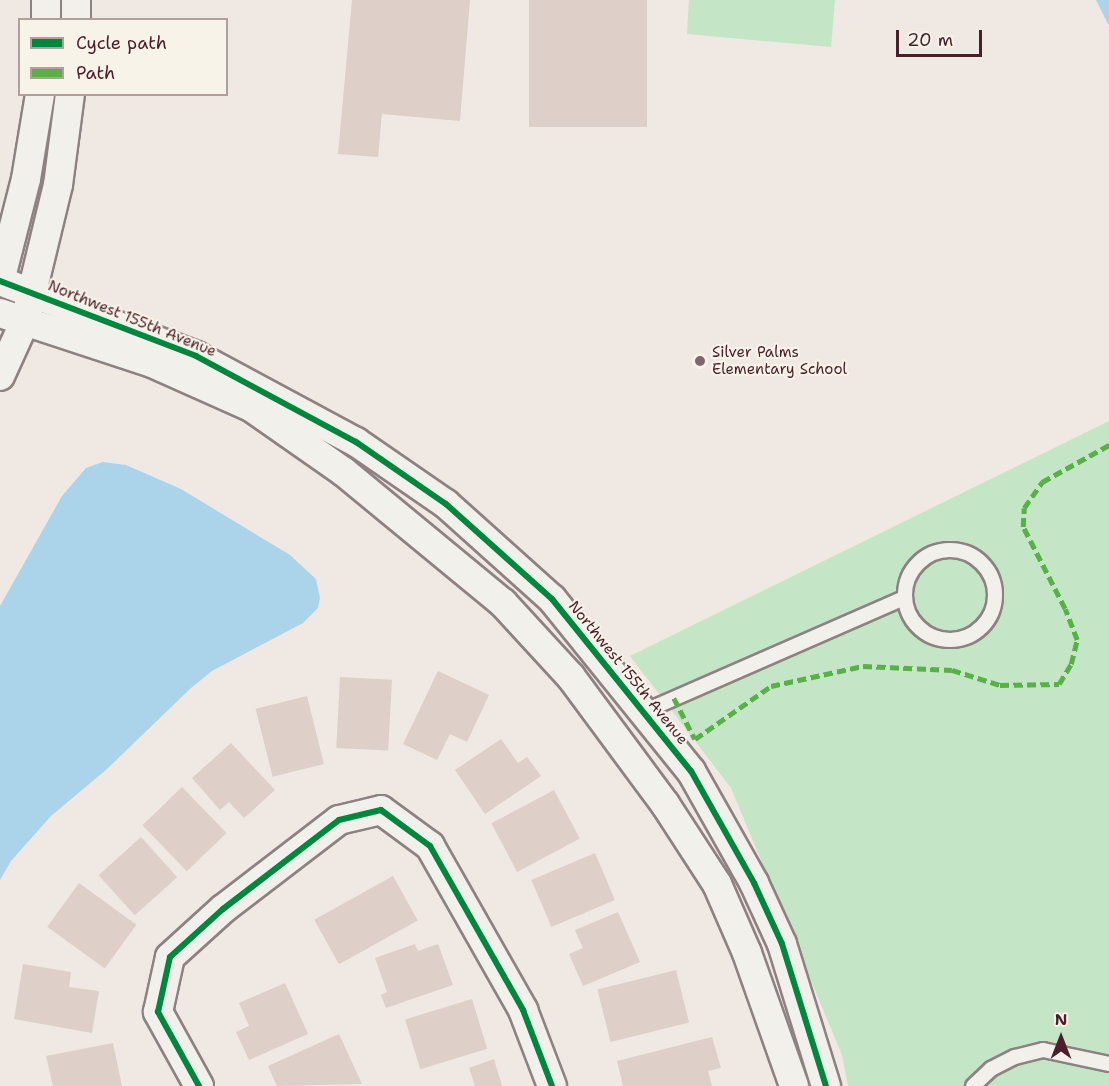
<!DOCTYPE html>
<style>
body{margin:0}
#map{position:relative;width:1109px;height:1086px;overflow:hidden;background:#f0e8e2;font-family:"Shantell Sans",sans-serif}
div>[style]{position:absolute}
.green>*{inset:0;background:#c4e5c6}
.water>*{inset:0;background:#abd4ea}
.building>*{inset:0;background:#decfc9;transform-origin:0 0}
.roads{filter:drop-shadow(2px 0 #8d8181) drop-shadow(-2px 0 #8d8181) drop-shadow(0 2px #8d8181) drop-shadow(0 -2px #8d8181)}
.service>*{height:14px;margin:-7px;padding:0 7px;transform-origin:7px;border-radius:7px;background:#f2f0eb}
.service>.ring{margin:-7px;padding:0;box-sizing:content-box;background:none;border:14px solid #f2f0eb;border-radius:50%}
.minor>*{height:28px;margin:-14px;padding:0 14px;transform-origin:14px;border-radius:14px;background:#f2f0eb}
.quiet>*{height:4.5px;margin-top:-2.25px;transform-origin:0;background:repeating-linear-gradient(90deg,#57b146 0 9px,transparent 0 13.5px)}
.cycleway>*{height:6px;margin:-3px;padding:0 3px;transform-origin:3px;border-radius:3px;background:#00873e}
.dots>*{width:16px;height:16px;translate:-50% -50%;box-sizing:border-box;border:3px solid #f7f3e8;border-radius:50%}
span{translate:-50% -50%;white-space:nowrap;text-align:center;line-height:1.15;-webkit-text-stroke:4.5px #f7f3e8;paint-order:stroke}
.street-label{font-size:15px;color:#4a1f2b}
.poi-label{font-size:15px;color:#4a1f2b}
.left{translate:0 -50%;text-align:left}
.legend{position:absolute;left:18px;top:18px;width:210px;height:78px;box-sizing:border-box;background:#f7f3e8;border:2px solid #b29e9c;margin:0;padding:8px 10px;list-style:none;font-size:18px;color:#4a1f2b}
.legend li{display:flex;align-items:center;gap:12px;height:30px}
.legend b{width:30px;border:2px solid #b29e9c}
.north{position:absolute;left:1031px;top:1008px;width:60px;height:60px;-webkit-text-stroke:4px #f7f3e8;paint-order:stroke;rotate:0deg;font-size:16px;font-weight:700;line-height:24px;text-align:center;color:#4a1f2b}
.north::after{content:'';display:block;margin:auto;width:21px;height:27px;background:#4a1f2b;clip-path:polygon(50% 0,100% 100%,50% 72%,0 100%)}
.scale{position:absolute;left:896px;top:30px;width:86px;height:27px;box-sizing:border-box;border:3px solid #4a1f2b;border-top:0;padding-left:8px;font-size:18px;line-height:21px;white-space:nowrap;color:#4a1f2b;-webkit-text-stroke:4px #f7f3e8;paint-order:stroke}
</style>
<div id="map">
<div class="green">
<div style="clip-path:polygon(689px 0,835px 0,831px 47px,687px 34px)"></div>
<div style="clip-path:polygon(1109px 421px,1109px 1086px,848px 1086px,842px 1055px,731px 788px,630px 656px)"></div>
</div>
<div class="water">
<div style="clip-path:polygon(1096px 0,1109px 0,1109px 26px)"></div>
<div style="clip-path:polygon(103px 462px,126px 465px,181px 489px,290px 555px,316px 579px,320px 598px,318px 608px,303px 623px,212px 671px,191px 688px,107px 769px,51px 816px,11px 861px,0 880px,0 606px,62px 496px,86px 468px)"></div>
</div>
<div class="building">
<div style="clip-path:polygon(352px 0,470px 0,460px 121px,382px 114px,378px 157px,338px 154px)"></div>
<div style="left:529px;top:0;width:118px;height:127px"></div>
<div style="clip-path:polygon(438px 671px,489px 695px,467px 742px,450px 734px,437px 760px,403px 744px)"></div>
<div style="left:340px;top:677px;width:52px;height:71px;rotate:3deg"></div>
<div style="left:307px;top:696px;width:70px;height:53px;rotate:76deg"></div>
<div style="clip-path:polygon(501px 739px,518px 763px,527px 757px,541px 776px,485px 814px,455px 770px)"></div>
<div style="clip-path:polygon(231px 743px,275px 790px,244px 818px,229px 802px,220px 810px,192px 778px)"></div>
<div style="left:182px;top:787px;width:64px;height:55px;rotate:46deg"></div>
<div style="left:554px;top:790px;width:55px;height:71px;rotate:62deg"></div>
<div style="left:141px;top:837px;width:54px;height:57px;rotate:48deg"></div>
<div style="left:595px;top:853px;width:51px;height:69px;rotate:67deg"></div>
<div style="left:393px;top:876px;width:51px;height:90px;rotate:61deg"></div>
<div style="left:79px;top:883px;width:71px;height:54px;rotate:36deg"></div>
<div style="clip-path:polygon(618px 912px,640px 962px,583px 986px,569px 954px,583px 948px,575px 930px)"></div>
<div style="clip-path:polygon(415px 944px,418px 951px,438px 944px,453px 985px,386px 1008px,381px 995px,387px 992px,375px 958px)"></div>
<div style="clip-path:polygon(23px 964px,71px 972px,69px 987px,99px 991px,92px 1033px,14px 1019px)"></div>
<div style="left:676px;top:970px;width:54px;height:81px;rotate:76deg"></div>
<div style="clip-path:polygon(285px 983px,308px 1034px,249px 1060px,236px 1032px,249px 1026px,239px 1003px)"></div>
<div style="left:472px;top:999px;width:52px;height:70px;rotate:73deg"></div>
<div style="clip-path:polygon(339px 1034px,362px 1084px,277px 1086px,268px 1066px)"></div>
<div style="clip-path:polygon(712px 1037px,721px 1068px,708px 1071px,712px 1086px,623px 1086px,617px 1061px)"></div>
<div style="clip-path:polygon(113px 1043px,122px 1086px,53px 1086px,46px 1056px)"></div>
<div style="clip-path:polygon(494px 1059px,502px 1086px,475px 1086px,469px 1068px)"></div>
</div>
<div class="roads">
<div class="service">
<div class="ring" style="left:905px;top:550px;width:76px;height:76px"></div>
<div style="left:643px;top:712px;width:285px;rotate:-23.6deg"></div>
<div style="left:973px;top:1086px;width:25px;rotate:-43deg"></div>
<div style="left:991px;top:1069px;width:27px;rotate:-27deg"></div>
<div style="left:1015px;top:1057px;width:29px;rotate:-14deg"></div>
<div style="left:1043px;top:1050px;width:67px;rotate:12deg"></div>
</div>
<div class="minor">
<div style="left:46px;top:0;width:20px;rotate:90deg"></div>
<div style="left:76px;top:20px;width:20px;rotate:-90deg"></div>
<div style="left:0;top:281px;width:210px;rotate:20.9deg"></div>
<div style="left:196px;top:356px;width:182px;rotate:28.3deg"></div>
<div style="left:356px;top:442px;width:109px;rotate:34.6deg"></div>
<div style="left:446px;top:504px;width:142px;rotate:41.9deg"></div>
<div style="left:552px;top:599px;width:221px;rotate:51.1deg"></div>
<div style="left:691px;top:771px;width:129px;rotate:60.6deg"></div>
<div style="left:754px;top:883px;width:67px;rotate:65.3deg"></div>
<div style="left:782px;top:944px;width:149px;rotate:72.8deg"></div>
<div style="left:0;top:281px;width:105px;rotate:-75.7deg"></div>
<div style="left:26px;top:179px;width:86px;rotate:-80.6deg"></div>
<div style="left:0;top:313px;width:160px;rotate:18.2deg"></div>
<div style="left:152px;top:363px;width:108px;rotate:24deg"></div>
<div style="left:251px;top:407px;width:113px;rotate:35deg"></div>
<div style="left:344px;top:472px;width:206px;rotate:39.5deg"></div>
<div style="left:503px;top:603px;width:100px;rotate:47.4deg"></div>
<div style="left:571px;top:677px;width:158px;rotate:53.5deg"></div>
<div style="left:665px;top:804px;width:95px;rotate:57deg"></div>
<div style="left:717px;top:884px;width:75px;rotate:66.5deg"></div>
<div style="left:747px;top:953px;width:141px;rotate:70.5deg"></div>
<div style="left:0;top:376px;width:60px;rotate:-65.6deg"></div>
<div style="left:25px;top:321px;width:140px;rotate:-76.4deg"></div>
<div style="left:58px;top:185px;width:92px;rotate:-82.5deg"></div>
<div style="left:199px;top:1086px;width:85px;rotate:-119deg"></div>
<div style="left:158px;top:1012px;width:56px;rotate:-77.7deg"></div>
<div style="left:170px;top:957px;width:72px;rotate:-42.2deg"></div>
<div style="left:223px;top:909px;width:146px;rotate:-37.5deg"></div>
<div style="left:339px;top:820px;width:43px;rotate:-13.4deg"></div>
<div style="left:381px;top:810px;width:61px;rotate:36.3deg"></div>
<div style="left:430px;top:846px;width:189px;rotate:60.4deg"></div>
<div style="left:523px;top:1010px;width:81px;rotate:69.1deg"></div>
</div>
</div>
<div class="quiet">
<div style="left:674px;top:698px;width:46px;rotate:62.9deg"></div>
<div style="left:695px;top:739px;width:93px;rotate:-34.9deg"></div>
<div style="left:771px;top:686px;width:94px;rotate:-12.3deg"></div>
<div style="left:863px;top:666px;width:89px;rotate:2.6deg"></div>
<div style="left:952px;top:670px;width:50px;rotate:17.4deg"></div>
<div style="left:1000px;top:685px;width:59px;rotate:-1deg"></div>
<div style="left:1059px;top:684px;width:23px;rotate:-59deg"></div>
<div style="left:1071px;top:664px;width:25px;rotate:-76deg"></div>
<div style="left:1077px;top:640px;width:33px;rotate:-111deg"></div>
<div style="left:1065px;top:609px;width:92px;rotate:-117.1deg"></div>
<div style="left:1023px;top:527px;width:19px;rotate:-87deg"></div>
<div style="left:1024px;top:508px;width:32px;rotate:-55deg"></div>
<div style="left:1042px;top:482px;width:77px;rotate:-28.9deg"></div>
</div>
<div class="cycleway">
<div style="left:0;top:281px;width:210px;rotate:20.9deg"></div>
<div style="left:196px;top:356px;width:182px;rotate:28.3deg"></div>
<div style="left:356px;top:442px;width:109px;rotate:34.6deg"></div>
<div style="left:446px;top:504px;width:142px;rotate:41.9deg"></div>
<div style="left:552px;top:599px;width:221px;rotate:51.1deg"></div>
<div style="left:691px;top:771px;width:129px;rotate:60.6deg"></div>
<div style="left:754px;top:883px;width:67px;rotate:65.3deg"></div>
<div style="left:782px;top:944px;width:149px;rotate:72.8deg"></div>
<div style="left:199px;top:1086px;width:85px;rotate:-119deg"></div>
<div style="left:158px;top:1012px;width:56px;rotate:-77.7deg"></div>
<div style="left:170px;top:957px;width:72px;rotate:-42.2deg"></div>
<div style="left:223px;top:909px;width:146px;rotate:-37.5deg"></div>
<div style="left:339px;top:820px;width:43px;rotate:-13.4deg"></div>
<div style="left:381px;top:810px;width:61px;rotate:36.3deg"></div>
<div style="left:430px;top:846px;width:189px;rotate:60.4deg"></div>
<div style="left:523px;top:1010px;width:81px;rotate:69.1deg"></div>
</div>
<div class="dots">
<div style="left:700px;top:361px;background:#84656b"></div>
</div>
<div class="street-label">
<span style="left:132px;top:319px;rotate:22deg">Northwest 155th Avenue</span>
<span style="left:628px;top:673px;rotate:51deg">Northwest 155th Avenue</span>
</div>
<div class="poi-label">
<span class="left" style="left:712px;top:361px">Silver Palms<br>Elementary School</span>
</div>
<ul class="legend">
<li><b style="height:8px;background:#00873e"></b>Cycle path</li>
<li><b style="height:8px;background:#57b146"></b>Path</li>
</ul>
<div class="north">N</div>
<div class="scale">20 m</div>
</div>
